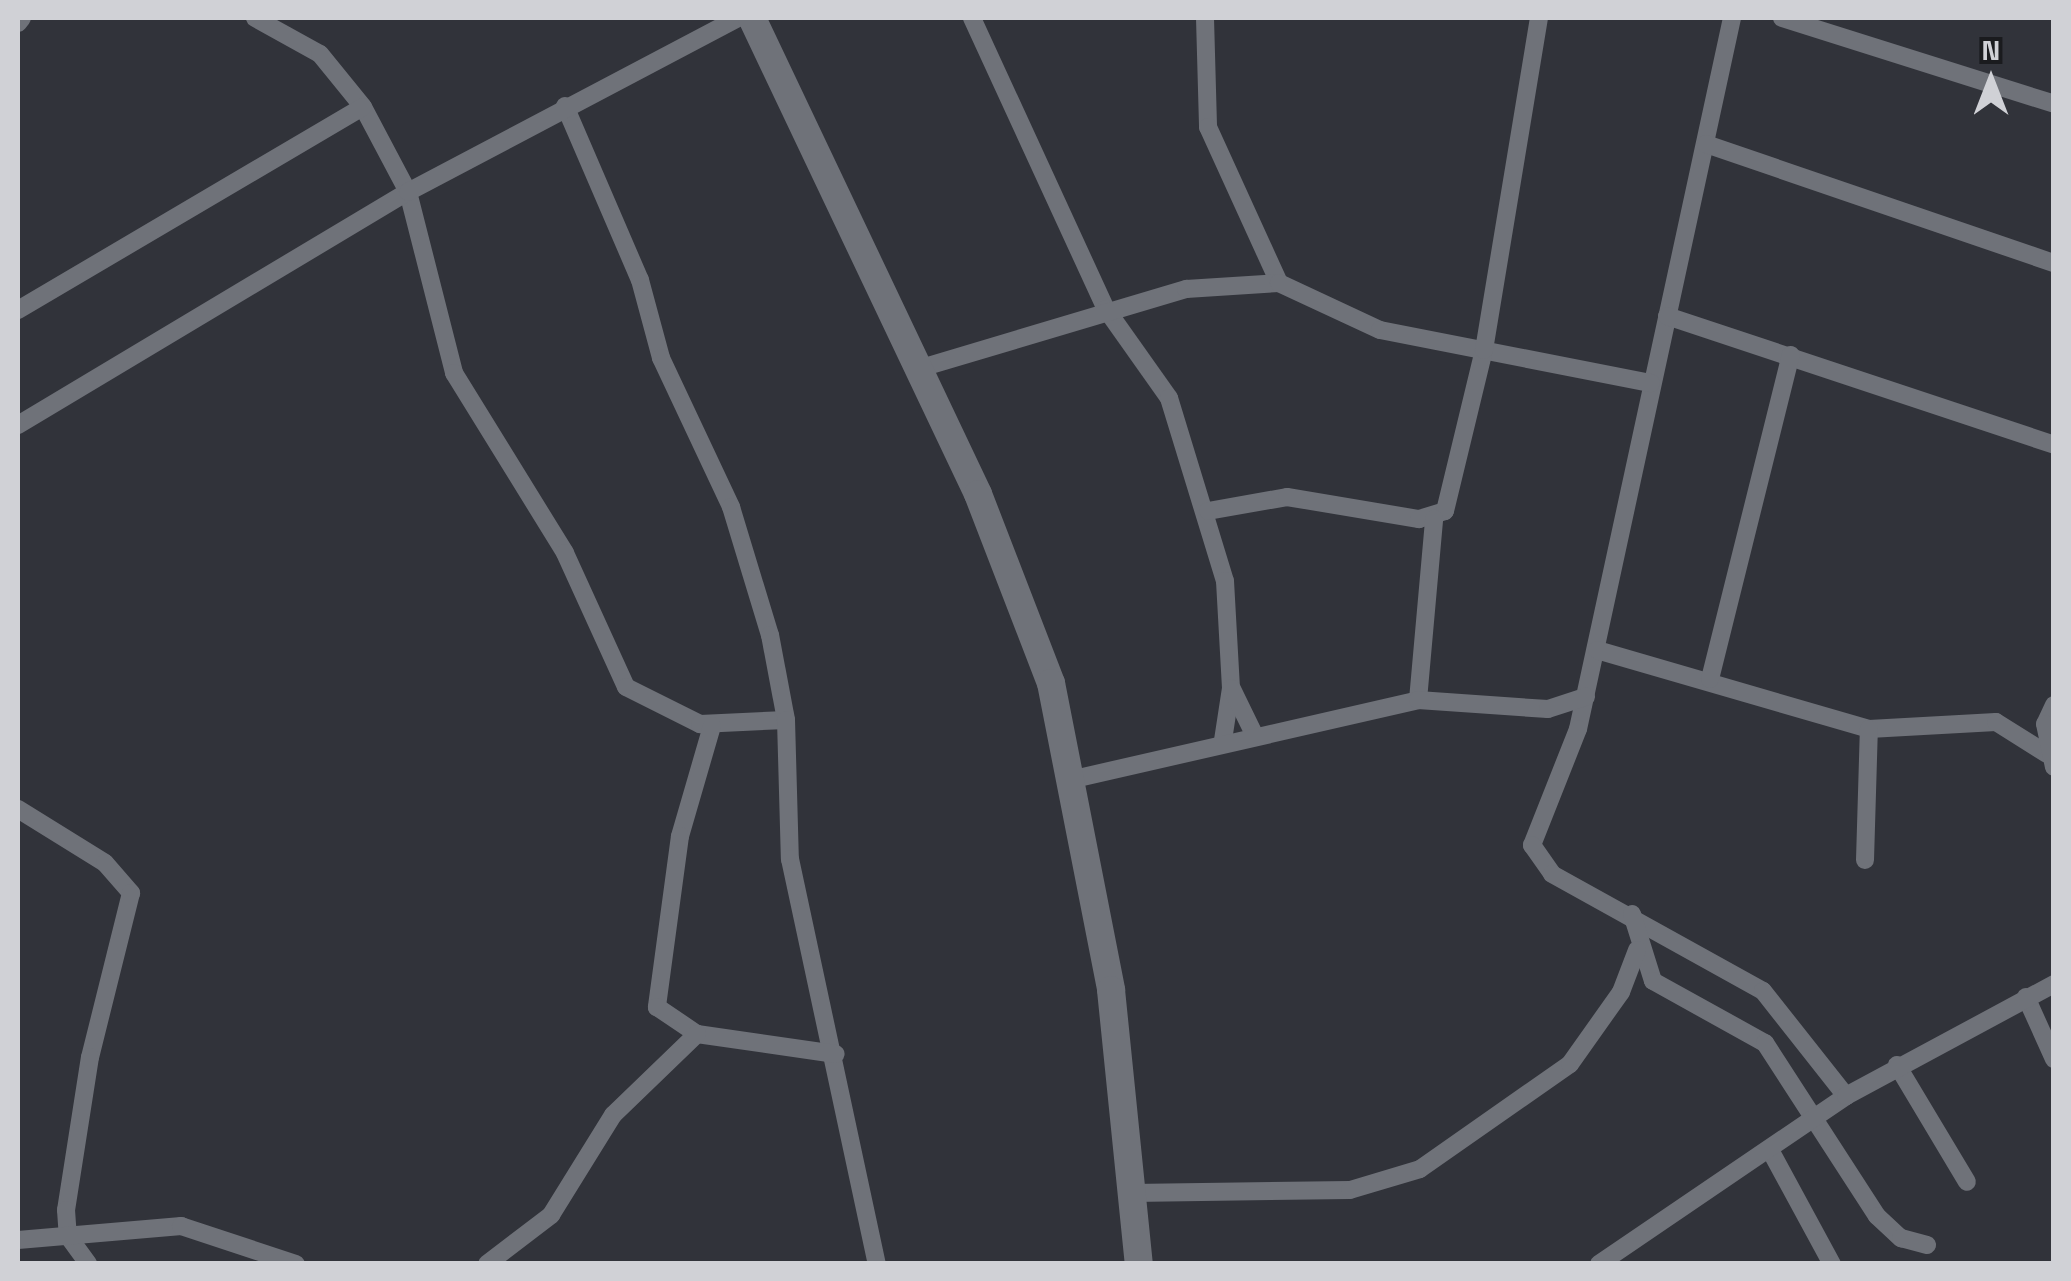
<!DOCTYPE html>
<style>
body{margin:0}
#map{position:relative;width:2071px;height:1281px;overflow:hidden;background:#31333a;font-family:"Space Grotesk",sans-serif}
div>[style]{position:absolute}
.street>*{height:18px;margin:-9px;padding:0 9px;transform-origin:9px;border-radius:9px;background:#6f7279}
.secondary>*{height:28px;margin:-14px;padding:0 14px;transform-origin:14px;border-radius:14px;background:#6f7279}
span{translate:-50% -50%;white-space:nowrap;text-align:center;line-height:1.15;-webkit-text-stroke:8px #1a1b1e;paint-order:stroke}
.frame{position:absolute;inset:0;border:20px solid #d0d1d6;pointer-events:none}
.north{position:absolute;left:1941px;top:30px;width:100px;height:100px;-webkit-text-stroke:8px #1a1b1e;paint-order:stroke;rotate:0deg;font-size:28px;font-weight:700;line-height:40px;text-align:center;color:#d0d1d6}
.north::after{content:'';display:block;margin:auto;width:35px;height:45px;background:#d0d1d6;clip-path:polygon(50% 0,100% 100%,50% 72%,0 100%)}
</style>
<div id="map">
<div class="street">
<div style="left:255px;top:18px;width:74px;rotate:29deg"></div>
<div style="left:320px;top:54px;width:68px;rotate:50.9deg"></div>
<div style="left:363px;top:107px;width:96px;rotate:62.1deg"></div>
<div style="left:408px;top:192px;width:187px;rotate:75.7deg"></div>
<div style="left:454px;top:373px;width:211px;rotate:58.3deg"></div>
<div style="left:565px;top:553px;width:147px;rotate:65.5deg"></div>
<div style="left:626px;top:687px;width:83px;rotate:26.6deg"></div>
<div style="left:700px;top:724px;width:86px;rotate:-2.7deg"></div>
<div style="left:972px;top:18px;width:320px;rotate:65.3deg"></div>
<div style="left:1106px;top:309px;width:109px;rotate:54.7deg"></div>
<div style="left:1169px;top:398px;width:191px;rotate:73deg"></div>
<div style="left:1225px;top:581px;width:107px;rotate:86.8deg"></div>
<div style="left:1231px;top:688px;width:53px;rotate:98.7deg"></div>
<div style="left:1205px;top:18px;width:109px;rotate:88.4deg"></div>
<div style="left:1208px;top:127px;width:171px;rotate:65.5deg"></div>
<div style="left:1732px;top:18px;width:727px;rotate:102.22deg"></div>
<div style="left:1578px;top:729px;width:125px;rotate:111.6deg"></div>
<div style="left:1532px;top:845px;width:35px;rotate:55deg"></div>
<div style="left:1552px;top:874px;width:241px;rotate:29deg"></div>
<div style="left:1763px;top:991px;width:134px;rotate:51.7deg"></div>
<div style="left:1782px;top:18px;width:285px;rotate:17.5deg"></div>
<div style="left:18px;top:23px;width:6px;rotate:-51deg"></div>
<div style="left:565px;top:106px;width:189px;rotate:66.7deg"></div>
<div style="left:640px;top:280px;width:81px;rotate:74.9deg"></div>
<div style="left:661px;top:358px;width:165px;rotate:64.8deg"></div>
<div style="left:731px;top:507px;width:134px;rotate:73.1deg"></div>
<div style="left:770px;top:635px;width:86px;rotate:79.3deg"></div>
<div style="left:786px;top:720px;width:139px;rotate:88.4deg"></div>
<div style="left:790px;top:859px;width:414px;rotate:77.9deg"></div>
<div style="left:1706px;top:144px;width:368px;rotate:18.9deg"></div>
<div style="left:18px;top:310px;width:400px;rotate:-30.5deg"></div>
<div style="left:1667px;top:316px;width:408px;rotate:18.4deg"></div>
<div style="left:921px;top:368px;width:277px;rotate:-16.6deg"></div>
<div style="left:1186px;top:289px;width:93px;rotate:-3.7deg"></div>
<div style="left:1279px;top:283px;width:111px;rotate:25deg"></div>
<div style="left:1380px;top:330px;width:276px;rotate:11.1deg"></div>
<div style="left:18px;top:425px;width:454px;rotate:-30.9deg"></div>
<div style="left:408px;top:192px;width:373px;rotate:-27.8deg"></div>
<div style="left:1208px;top:511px;width:80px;rotate:-10deg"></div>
<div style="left:1287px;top:497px;width:134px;rotate:9.5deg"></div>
<div style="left:1419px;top:519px;width:27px;rotate:-17deg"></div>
<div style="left:1445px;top:511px;width:166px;rotate:-76.4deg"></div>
<div style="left:1484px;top:350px;width:337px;rotate:-80.6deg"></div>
<div style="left:1597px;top:650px;width:283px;rotate:16.2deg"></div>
<div style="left:1869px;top:729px;width:127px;rotate:-3.2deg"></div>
<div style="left:1996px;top:722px;width:60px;rotate:32.1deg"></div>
<div style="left:1710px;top:679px;width:334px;rotate:-76deg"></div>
<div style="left:1232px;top:689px;width:48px;rotate:64deg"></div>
<div style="left:1418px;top:700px;width:182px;rotate:-84.9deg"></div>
<div style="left:2054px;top:705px;width:21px;rotate:115deg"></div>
<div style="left:2045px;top:724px;width:44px;rotate:78.2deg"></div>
<div style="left:712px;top:726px;width:115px;rotate:106.2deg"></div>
<div style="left:680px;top:836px;width:173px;rotate:97.7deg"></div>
<div style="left:657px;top:1007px;width:48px;rotate:34deg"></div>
<div style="left:697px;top:1034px;width:140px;rotate:8.2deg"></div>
<div style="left:1074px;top:779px;width:353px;rotate:-12.9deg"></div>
<div style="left:1418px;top:700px;width:130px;rotate:4deg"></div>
<div style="left:1548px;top:709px;width:40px;rotate:-18deg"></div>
<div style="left:18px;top:809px;width:102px;rotate:31.8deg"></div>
<div style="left:105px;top:863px;width:40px;rotate:49deg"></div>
<div style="left:131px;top:893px;width:169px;rotate:104deg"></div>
<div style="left:90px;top:1057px;width:155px;rotate:98.9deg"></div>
<div style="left:66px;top:1210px;width:26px;rotate:86deg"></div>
<div style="left:68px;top:1236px;width:34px;rotate:54deg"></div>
<div style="left:1865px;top:860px;width:131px;rotate:-88.3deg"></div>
<div style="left:1632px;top:914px;width:70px;rotate:72.6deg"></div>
<div style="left:1653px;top:981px;width:128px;rotate:29deg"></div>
<div style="left:1765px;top:1043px;width:206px;rotate:57.1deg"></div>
<div style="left:1877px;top:1216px;width:33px;rotate:43deg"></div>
<div style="left:1901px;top:1238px;width:27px;rotate:15deg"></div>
<div style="left:2026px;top:997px;width:68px;rotate:65.7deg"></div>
<div style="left:1897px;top:1065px;width:136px;rotate:59.1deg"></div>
<div style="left:1770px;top:1150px;width:130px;rotate:61.5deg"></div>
<div style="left:1132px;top:1193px;width:218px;rotate:-0.8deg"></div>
<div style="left:1350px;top:1190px;width:73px;rotate:-16.7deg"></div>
<div style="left:1420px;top:1169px;width:183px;rotate:-35deg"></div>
<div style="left:1570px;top:1064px;width:88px;rotate:-54.7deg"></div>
<div style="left:1621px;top:992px;width:45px;rotate:-69.1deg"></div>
<div style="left:18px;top:1240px;width:164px;rotate:-4.9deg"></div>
<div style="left:181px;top:1226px;width:121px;rotate:18.3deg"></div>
<div style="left:487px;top:1264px;width:81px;rotate:-37.4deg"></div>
<div style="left:551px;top:1215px;width:118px;rotate:-58.2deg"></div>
<div style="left:613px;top:1115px;width:117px;rotate:-44deg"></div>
<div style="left:1599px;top:1264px;width:299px;rotate:-34.2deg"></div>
<div style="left:1846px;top:1096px;width:236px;rotate:-28.3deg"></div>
</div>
<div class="secondary">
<div style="left:752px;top:18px;width:527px;rotate:64.6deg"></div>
<div style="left:978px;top:494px;width:203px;rotate:68.9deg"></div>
<div style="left:1051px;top:683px;width:313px;rotate:78.9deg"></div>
<div style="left:1111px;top:990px;width:275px;rotate:84.2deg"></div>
</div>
<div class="frame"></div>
<div class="north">N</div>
</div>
